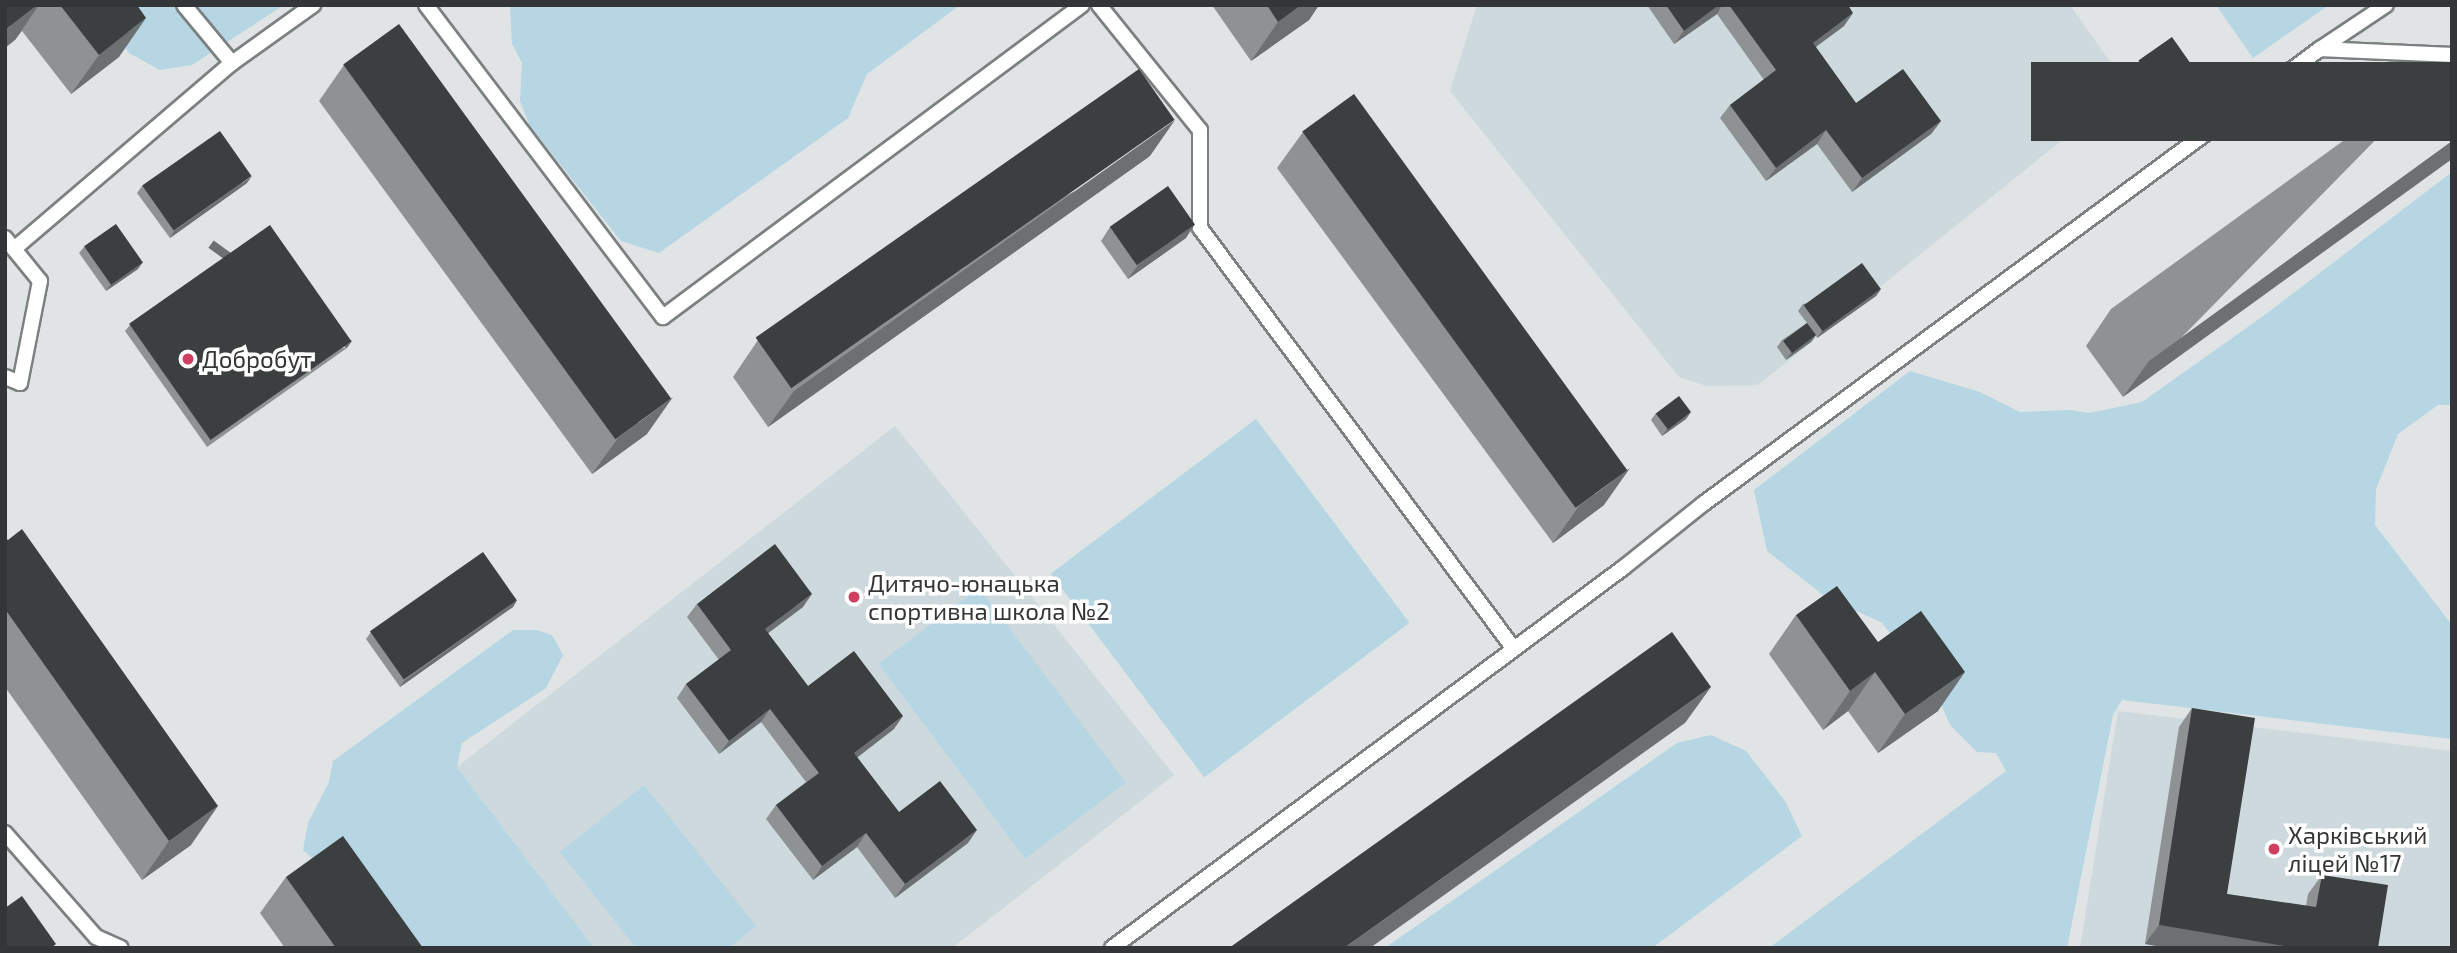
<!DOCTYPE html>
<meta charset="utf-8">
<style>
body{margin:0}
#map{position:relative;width:2457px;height:953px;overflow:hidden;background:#e0e4e5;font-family:"Exo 2",sans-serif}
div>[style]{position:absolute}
.built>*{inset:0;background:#cdd9dd}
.green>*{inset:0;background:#b5d6e2;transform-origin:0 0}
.roads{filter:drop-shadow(2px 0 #7c8081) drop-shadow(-2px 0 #7c8081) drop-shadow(0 2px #7c8081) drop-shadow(0 -2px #7c8081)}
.service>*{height:14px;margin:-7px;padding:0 7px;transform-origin:7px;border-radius:7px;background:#fff}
.wall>*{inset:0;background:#8e9292}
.shaded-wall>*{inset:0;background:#6d7072;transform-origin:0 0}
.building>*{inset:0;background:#3c3f40;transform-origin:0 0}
.dots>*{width:19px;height:19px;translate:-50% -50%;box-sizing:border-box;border:4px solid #fff;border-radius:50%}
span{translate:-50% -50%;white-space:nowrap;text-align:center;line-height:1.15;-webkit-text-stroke:7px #fff;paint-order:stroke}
.poi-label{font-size:24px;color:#343536}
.left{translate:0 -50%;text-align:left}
.frame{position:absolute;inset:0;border:7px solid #343536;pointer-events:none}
</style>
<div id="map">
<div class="built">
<div style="clip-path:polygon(1477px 5px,2070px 5px,2128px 87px,1758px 385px,1707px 386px,1679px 377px,1450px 91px)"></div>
<div style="clip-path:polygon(895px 426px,1174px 775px,952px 948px,594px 948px,457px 767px)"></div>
<div style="clip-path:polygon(2118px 711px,2452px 751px,2452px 948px,2080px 948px)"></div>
</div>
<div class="green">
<div style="clip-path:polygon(96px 5px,284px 5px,192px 65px,160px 70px,129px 53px)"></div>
<div style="clip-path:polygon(510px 5px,960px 5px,867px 74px,848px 118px,659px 253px,621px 241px,530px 126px,520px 101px,522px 63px,512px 44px)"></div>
<div style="clip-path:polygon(2216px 5px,2329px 5px,2253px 58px)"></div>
<div style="clip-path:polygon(2452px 172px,2452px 405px,2438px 405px,2398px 434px,2376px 489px,2375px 525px,2452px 625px,2452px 739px,2122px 700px,2113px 715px,2067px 948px,1769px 948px,2006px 771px,1996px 753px,1977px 752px,1951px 726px,1931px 684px,1881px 622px,1827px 598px,1767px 551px,1754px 490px,1910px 371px,1980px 392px,2020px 412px,2070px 410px,2089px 413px,2142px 402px,2266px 314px)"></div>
<div style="left:1256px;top:419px;width:255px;height:257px;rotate:53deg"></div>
<div style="left:979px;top:588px;width:244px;height:126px;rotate:53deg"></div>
<div style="clip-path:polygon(513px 630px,537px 630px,552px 635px,563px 655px,546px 688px,462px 743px,457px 767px,594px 948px,385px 948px,337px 880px,303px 850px,308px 823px,329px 782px,333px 761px)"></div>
<div style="clip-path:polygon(1711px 735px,1746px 751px,1785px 801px,1802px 836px,1652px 948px,1385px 948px,1677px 743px)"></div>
<div style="clip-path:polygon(644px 785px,756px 926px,729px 948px,636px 948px,560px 852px)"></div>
</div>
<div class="roads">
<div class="service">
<div style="left:426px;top:5px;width:392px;rotate:52.8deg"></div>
<div style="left:663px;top:317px;width:522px;rotate:-36.67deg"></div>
<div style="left:1099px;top:5px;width:161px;rotate:51.1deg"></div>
<div style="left:1200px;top:130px;width:98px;rotate:90deg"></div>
<div style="left:1200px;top:228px;width:525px;rotate:53.28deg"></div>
<div style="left:2320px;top:49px;width:79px;rotate:-33.7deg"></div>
<div style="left:232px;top:63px;width:100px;rotate:-35.6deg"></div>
<div style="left:5px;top:238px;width:55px;rotate:50.9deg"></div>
<div style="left:40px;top:281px;width:104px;rotate:101.1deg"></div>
<div style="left:20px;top:383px;width:16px;rotate:-158deg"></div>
<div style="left:14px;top:249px;width:287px;rotate:-40.5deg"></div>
<div style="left:232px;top:63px;width:75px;rotate:-129.6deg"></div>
<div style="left:5px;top:833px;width:138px;rotate:48.8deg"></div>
<div style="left:96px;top:937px;width:27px;rotate:24deg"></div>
<div style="left:1112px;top:948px;width:637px;rotate:-36.64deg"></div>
<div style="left:1623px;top:568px;width:102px;rotate:-38.7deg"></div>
<div style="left:1703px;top:504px;width:767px;rotate:-36.41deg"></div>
<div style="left:2320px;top:49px;width:132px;rotate:2.6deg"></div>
</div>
</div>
<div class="wall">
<div style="clip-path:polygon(5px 5px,137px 5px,119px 57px,71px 94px,22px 31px,15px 40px)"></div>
<div style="clip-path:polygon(1212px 5px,1319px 5px,1309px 20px,1251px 61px)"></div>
<div style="clip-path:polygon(1647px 5px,1848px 5px,1844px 26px,1816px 47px,1856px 103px,1941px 121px,1931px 134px,1852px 192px,1817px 144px,1766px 181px,1720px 118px,1730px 105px,1764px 80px,1717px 14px,1674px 44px)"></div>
<div style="clip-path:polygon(2139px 61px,2193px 81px,2161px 104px,2135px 68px)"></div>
<div style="clip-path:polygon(2452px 62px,2123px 397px,2086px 346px,2111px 309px)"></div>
<div style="clip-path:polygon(344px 65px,647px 434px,592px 474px,319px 101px)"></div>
<div style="clip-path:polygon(1303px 132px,1604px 505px,1553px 543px,1277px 168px)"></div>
<div style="clip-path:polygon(1150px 156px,768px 427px,733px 377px,758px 340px)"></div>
<div style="clip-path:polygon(247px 183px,170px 238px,137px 193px,142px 186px)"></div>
<div style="clip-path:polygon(1110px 227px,1186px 238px,1128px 279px,1101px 241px)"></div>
<div style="clip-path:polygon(84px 247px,138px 269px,106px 291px,79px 253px)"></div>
<div style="clip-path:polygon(1881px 289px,1876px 296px,1817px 338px,1816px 335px,1811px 342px,1786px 360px,1777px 347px,1782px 340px,1807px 323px,1798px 311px,1803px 304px)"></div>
<div style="clip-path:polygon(130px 325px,347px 348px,207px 447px,125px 331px)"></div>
<div style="clip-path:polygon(1656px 413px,1686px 419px,1662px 436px,1651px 420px)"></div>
<div style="clip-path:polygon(5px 538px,191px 845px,142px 880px,5px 687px)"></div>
<div style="clip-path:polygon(517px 600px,513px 607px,400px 687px,366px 639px,371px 632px)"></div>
<div style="clip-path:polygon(697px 604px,803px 607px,768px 633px,808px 686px,894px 729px,857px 757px,899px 812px,968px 843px,895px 898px,857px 847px,813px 880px,766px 819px,776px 805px,806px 782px,761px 722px,719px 754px,677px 698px,686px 684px,719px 660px,687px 617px)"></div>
<div style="clip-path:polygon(1796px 615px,1878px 642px,1938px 711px,1878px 753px,1848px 711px,1823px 730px,1769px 654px)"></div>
<div style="clip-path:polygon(2192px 708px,2227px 894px,2306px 906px,2308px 894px,2322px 875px,2378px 948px,2145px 944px,2179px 727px)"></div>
<div style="clip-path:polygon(286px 877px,423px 948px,285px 948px,260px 913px)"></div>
</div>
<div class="shaded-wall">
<div style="clip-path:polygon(37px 5px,39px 5px,15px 40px,5px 48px,5px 30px)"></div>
<div style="clip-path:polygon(1301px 5px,1319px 5px,1309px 20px,1251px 61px,1278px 22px)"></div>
<div style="clip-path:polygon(1719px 5px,1722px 5px,1717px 14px,1674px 44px,1684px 31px)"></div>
<div style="clip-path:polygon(1853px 13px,1844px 26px,1803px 56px,1813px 43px)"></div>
<div style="clip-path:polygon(146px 18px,119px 57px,71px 94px,99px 55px)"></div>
<div style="clip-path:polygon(2198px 74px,2193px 81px,2161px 104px,2166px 97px)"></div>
<div style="clip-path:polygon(1175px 120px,1150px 156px,768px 427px,794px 391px)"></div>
<div style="clip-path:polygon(1941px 121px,1931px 134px,1852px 192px,1862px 178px)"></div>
<div style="clip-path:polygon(1826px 130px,1817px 144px,1766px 181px,1776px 168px)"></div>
<div style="clip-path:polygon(2452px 141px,2452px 159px,2123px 397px,2149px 361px)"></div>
<div style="clip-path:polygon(252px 176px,247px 183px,170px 238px,174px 231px)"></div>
<div style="clip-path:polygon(1195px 224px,1186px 238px,1128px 279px,1138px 265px)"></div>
<div style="clip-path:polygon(143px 262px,138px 269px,106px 291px,111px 284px)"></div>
<div style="clip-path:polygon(1881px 289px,1876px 296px,1817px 338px,1822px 331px)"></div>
<div style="clip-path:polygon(1816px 335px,1811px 342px,1786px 360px,1791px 353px)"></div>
<div style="left:352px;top:341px;width:9px;height:171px;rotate:126deg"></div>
<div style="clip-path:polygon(673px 397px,647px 434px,592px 474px,618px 438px)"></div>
<div style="clip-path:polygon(1691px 412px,1686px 419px,1662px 436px,1667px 429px)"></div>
<div style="clip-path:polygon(1630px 468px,1604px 505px,1553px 543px,1579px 506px)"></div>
<div style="clip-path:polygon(812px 594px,803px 607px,755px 643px,765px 629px)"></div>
<div style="clip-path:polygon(517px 600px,513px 607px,400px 687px,405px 680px)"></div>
<div style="clip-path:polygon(1875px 672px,1848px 711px,1823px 730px,1850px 691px)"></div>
<div style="clip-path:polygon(1965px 672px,1938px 711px,1878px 753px,1905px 714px)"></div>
<div style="clip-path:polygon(1711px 687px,1685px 723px,1370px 948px,1344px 948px)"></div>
<div style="clip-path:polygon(770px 709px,761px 722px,719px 754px,729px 741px)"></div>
<div style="clip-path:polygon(903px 716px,894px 729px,845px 767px,854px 753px)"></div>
<div style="clip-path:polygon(218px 806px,191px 845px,142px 880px,169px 841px)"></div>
<div style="clip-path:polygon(977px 830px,968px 843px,895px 898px,905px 884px)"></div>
<div style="clip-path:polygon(866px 833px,857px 847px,813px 880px,822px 866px)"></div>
<div style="clip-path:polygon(2159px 925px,2295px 948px,2167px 948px,2145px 944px)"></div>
</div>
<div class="building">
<div style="clip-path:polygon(5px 5px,37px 5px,5px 30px)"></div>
<div style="clip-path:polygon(60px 5px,137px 5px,146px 18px,99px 55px)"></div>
<div style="clip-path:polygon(1267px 5px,1301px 5px,1278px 22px)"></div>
<div style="clip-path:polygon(1666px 5px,1719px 5px,1684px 31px)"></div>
<div style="clip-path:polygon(1729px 5px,1848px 5px,1853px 13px,1813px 43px,1856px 103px,1903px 69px,1941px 121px,1862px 178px,1826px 130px,1776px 168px,1730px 105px,1776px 70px)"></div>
<div style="left:399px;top:24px;width:463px;height:69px;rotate:54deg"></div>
<div style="left:2172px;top:37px;width:45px;height:41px;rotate:55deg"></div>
<div style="left:2452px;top:62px;width:79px;height:421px;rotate:90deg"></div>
<div style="left:1139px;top:69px;width:62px;height:468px;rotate:55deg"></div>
<div style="left:1354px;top:94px;width:465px;height:64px;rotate:54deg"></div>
<div style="left:220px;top:131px;width:55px;height:95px;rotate:55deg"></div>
<div style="left:1168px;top:186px;width:47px;height:71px;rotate:55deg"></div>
<div style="left:116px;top:224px;width:47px;height:39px;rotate:55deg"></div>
<div style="left:270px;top:225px;width:142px;height:172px;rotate:55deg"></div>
<div style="left:1862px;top:263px;width:32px;height:72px;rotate:54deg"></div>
<div style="left:1807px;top:323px;width:15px;height:30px;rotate:53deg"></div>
<div style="left:1679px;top:396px;width:20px;height:29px;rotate:53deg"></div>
<div style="clip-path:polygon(22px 529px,218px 806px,169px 841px,5px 609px,5px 538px,8px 540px)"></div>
<div style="clip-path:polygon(775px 544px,812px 594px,765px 629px,808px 686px,854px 651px,903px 716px,854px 753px,899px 812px,940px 781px,977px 830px,905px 884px,866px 833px,822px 866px,776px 805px,819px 773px,770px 709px,729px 741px,686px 684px,731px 650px,697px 604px)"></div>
<div style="left:483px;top:552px;width:59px;height:138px;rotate:55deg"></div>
<div style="clip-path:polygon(1837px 586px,1878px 642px,1921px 611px,1965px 672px,1905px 714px,1875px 672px,1850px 691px,1796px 615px)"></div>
<div style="clip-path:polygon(1672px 632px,1711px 687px,1344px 948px,1229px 948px)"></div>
<div style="clip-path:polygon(2192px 708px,2255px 718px,2227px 894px,2316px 907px,2322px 875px,2388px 885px,2378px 948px,2295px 948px,2159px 925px)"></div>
<div style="clip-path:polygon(343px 836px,423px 948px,336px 948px,286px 877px)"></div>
<div style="clip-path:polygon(22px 896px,56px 944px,51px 948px,5px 948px,5px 908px)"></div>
</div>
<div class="dots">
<div style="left:188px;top:359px;background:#cf3f60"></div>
<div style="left:854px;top:597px;background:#cf3f60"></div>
<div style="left:2274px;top:849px;background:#cf3f60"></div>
</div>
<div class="poi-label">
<span class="left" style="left:202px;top:359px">Добробут</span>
<span class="left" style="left:868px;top:597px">Дитячо-юнацька<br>спортивна школа №2</span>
<span class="left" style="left:2288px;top:849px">Харківський<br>ліцей №17</span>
</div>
<div class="frame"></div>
</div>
